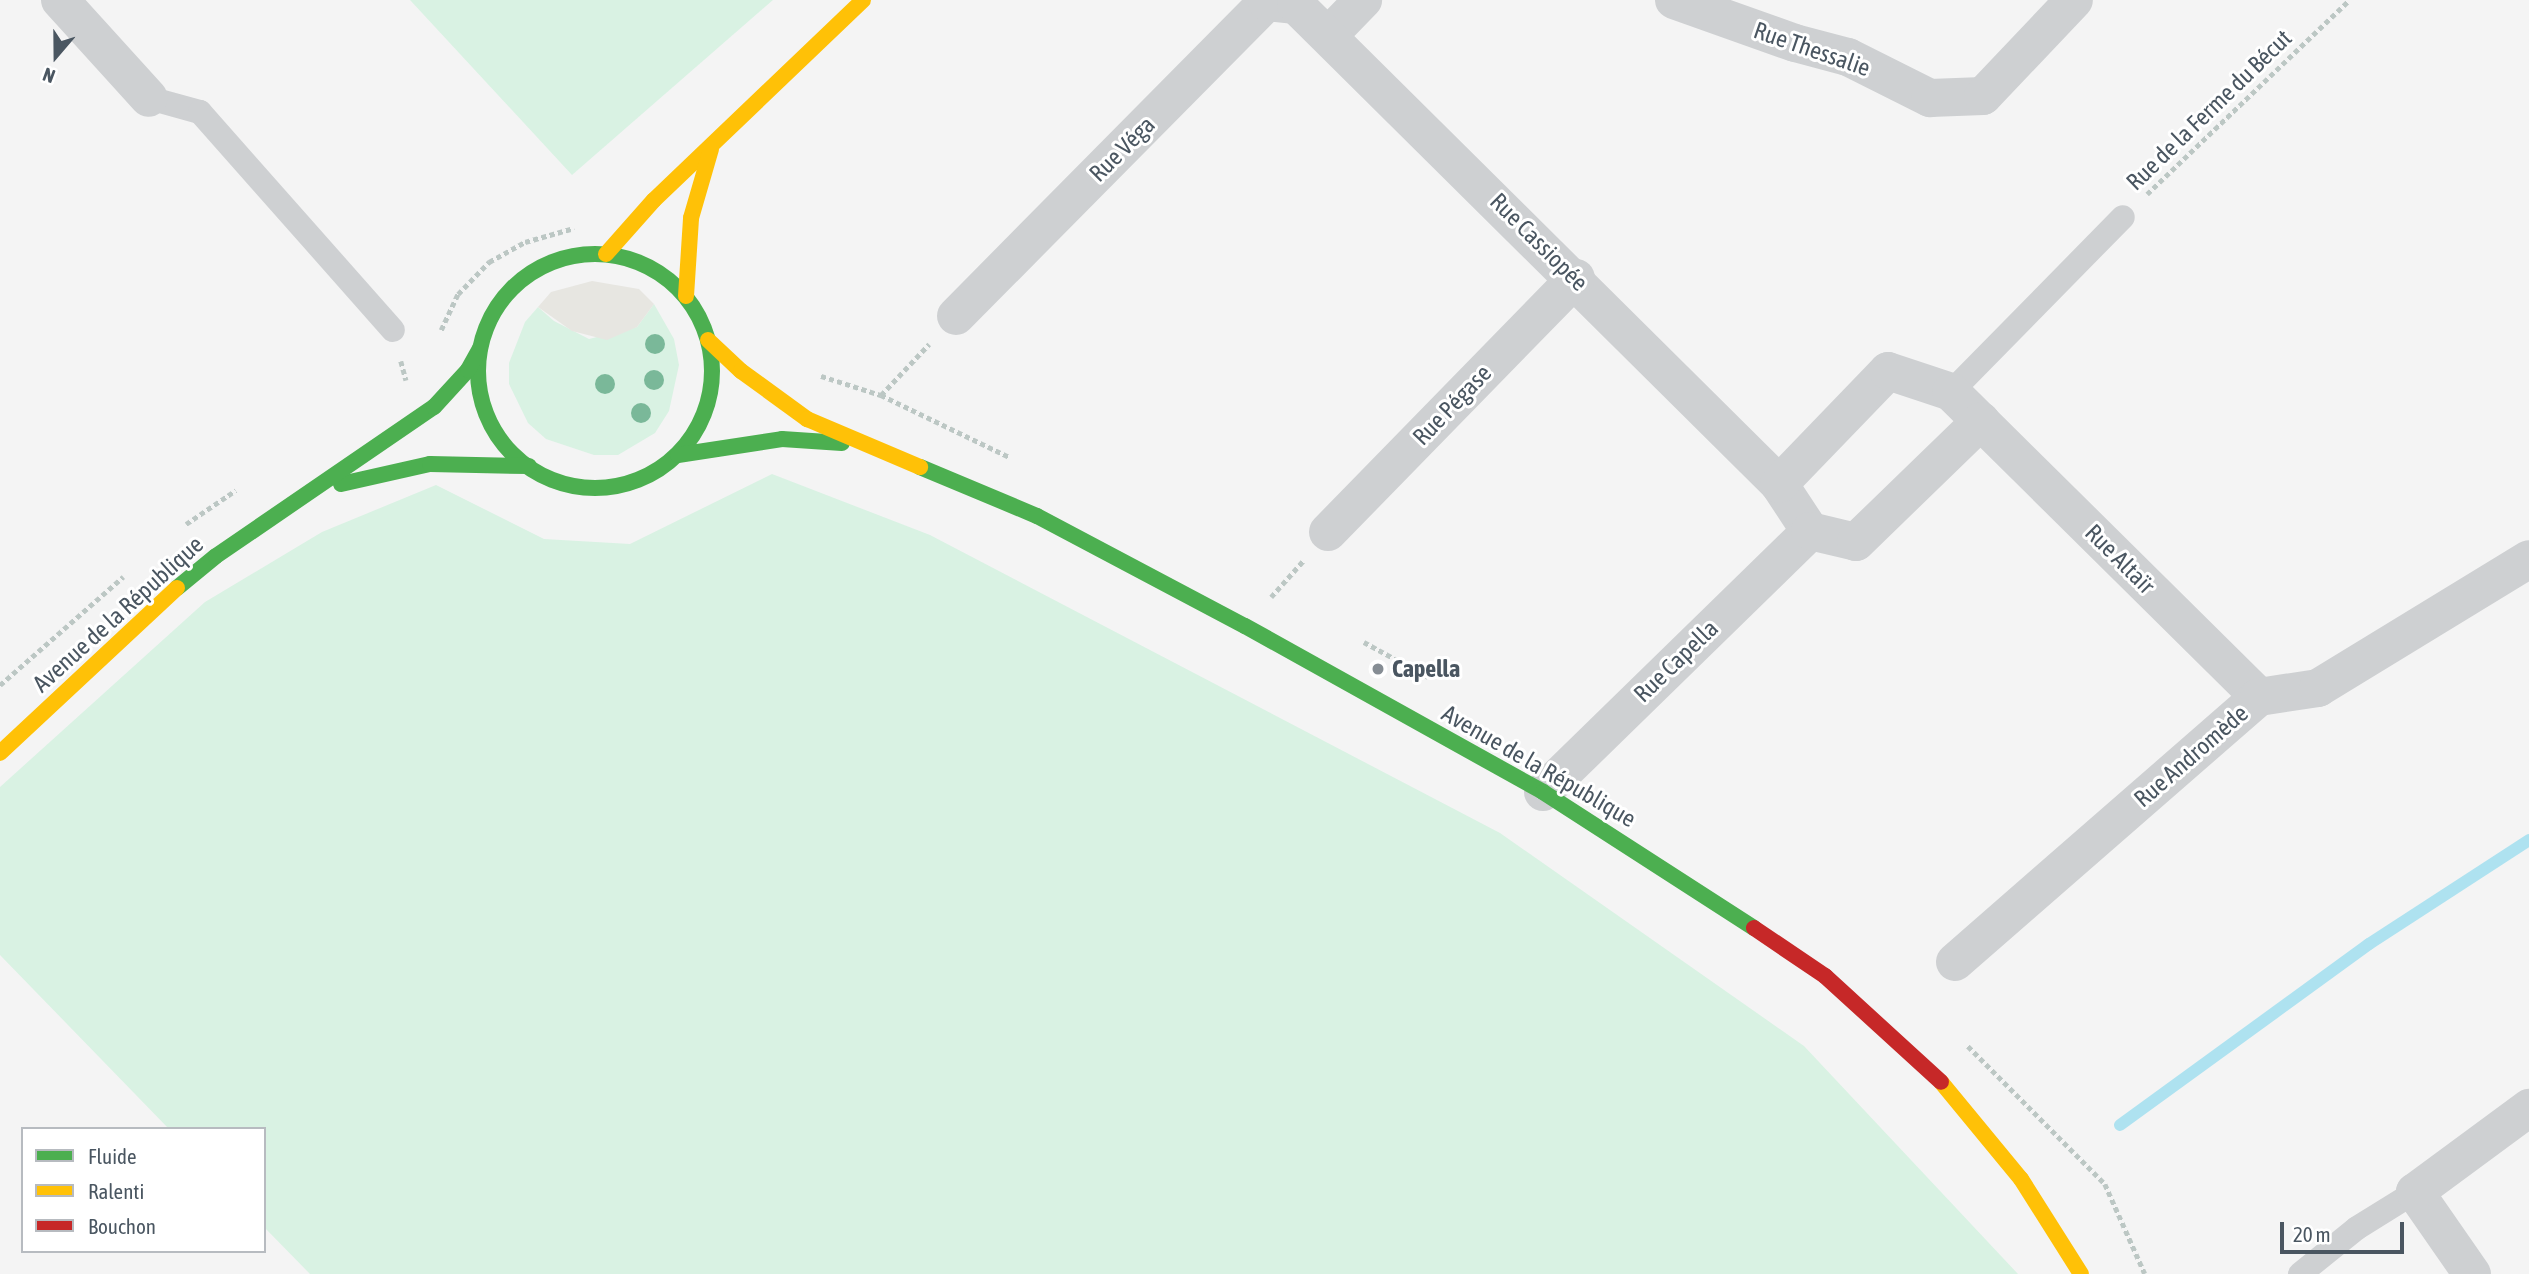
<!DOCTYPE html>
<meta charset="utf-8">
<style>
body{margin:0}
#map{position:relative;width:2529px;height:1274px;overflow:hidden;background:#f4f4f4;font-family:"Asap Condensed",sans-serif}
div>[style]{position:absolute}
.green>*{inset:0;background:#d9f2e3}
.sand>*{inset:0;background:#e7e6e1}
.stream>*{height:12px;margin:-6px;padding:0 6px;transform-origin:6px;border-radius:6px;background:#aee2f0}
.path>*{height:4.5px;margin-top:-2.25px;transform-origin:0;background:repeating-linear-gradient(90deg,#bcc7c4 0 5px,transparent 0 8.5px)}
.lane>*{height:24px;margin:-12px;padding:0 12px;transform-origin:12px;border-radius:12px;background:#ced0d2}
.street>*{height:38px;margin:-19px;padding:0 19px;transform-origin:19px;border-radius:19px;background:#ced0d2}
.fast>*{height:16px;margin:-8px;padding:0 8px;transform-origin:8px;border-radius:8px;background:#4caf50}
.fast>.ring{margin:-8px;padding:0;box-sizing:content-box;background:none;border:16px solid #4caf50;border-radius:50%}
.slow>*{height:16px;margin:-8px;padding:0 8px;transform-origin:8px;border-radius:8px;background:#ffc107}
.jam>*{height:16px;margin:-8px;padding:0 8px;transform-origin:8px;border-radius:8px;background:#c62828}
.trees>*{width:20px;height:20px;margin:-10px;border-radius:50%;background:#7ab899}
.dots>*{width:19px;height:19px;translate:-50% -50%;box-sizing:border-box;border:4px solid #fff;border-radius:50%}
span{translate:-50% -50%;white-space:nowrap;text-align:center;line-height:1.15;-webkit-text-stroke:6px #fff;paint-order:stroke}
.street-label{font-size:24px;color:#4a5661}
.poi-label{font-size:24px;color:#4a5661;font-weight:700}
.left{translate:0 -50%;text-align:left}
.legend{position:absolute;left:21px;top:1127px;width:245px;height:126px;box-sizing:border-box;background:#fff;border:2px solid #b7bbc0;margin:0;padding:9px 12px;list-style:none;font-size:21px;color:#4a5661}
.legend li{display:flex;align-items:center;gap:14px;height:35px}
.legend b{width:35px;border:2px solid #b7bbc0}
.north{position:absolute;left:21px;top:21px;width:70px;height:70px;-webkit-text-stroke:5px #fff;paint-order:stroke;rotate:200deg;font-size:19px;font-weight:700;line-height:28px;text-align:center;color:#4a5661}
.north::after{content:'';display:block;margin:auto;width:24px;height:32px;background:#4a5661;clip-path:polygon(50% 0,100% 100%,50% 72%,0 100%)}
.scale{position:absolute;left:2280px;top:1222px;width:124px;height:32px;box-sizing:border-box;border:4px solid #4a5661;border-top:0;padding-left:9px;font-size:21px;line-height:24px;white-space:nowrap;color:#4a5661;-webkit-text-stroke:5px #fff;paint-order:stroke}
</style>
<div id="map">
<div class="green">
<div style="clip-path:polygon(410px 0,773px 0,572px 175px)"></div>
<div style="clip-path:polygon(654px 304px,674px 339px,679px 365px,669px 411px,655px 433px,618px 455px,594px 455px,546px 439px,528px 423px,509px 384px,509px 363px,525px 322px,538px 307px,554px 321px,589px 339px,637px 327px)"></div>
<div style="clip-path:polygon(772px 474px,930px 535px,1500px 833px,1804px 1046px,2018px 1274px,310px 1274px,264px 1227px,264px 1129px,169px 1129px,0 955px,0 787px,205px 602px,322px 532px,436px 485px,544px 539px,630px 544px)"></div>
</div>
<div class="sand">
<div style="clip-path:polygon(592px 281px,639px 289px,654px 304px,637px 327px,607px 340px,572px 331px,538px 307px,551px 292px)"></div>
</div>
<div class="stream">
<div style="left:2120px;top:1125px;width:308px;rotate:-36deg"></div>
<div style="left:2369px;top:944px;width:191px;rotate:-33deg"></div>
</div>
<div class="path">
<div style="left:2147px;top:194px;width:280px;rotate:-43.8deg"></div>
<div style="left:441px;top:330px;width:40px;rotate:-65deg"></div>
<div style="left:458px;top:294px;width:45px;rotate:-45.9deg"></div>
<div style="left:489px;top:262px;width:41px;rotate:-29.1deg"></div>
<div style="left:525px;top:242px;width:51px;rotate:-15.9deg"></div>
<div style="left:401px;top:361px;width:20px;rotate:75deg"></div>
<div style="left:821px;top:376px;width:63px;rotate:17.6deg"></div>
<div style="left:881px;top:395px;width:142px;rotate:25.8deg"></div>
<div style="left:881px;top:395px;width:70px;rotate:-46.7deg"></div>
<div style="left:186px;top:524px;width:60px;rotate:-34.2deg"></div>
<div style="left:1271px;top:597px;width:48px;rotate:-48.4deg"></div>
<div style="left:1364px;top:642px;width:75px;rotate:28.6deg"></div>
<div style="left:0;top:685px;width:164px;rotate:-41.3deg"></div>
<div style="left:1968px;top:1046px;width:194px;rotate:45.2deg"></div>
<div style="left:2105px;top:1184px;width:98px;rotate:66deg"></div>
</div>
<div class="lane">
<div style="left:149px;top:98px;width:53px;rotate:15.4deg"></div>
<div style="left:200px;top:112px;width:291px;rotate:48.5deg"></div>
<div style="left:1951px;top:392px;width:245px;rotate:-45.5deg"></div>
<div style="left:2300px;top:1274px;width:73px;rotate:-38.9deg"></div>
<div style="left:2357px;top:1228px;width:68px;rotate:-31.8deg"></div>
</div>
<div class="street">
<div style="left:60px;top:0;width:132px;rotate:47.8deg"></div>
<div style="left:1674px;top:0;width:128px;rotate:19.6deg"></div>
<div style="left:1795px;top:43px;width:55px;rotate:14.8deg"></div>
<div style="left:1848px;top:57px;width:92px;rotate:26.6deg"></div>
<div style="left:1930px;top:98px;width:53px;rotate:-2.2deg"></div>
<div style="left:1983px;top:96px;width:132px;rotate:-46.5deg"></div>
<div style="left:1329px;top:35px;width:49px;rotate:-45.8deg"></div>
<div style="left:956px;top:316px;width:442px;rotate:-45.3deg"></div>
<div style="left:1267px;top:2px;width:29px;rotate:6deg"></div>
<div style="left:1296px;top:5px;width:680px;rotate:44.76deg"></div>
<div style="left:1810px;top:531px;width:56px;rotate:-123.4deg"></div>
<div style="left:1779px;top:484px;width:157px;rotate:-46deg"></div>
<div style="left:1888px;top:371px;width:66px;rotate:18.4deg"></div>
<div style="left:1951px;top:392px;width:433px;rotate:44.7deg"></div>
<div style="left:1328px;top:532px;width:355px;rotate:-45.7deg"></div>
<div style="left:1543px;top:792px;width:373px;rotate:-44.3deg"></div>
<div style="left:1810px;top:531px;width:47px;rotate:13.4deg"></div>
<div style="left:1856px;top:542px;width:174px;rotate:-44.1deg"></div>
<div style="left:1955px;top:962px;width:403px;rotate:-41.1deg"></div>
<div style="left:2259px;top:697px;width:60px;rotate:-8.7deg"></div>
<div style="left:2318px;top:688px;width:247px;rotate:-31.4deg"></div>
<div style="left:2472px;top:1274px;width:100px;rotate:-124.8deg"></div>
<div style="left:2415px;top:1192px;width:142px;rotate:-36.4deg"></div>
</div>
<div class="fast">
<div class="ring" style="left:478px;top:254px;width:218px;height:218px"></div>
<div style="left:678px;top:455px;width:105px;rotate:-8.7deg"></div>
<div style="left:782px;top:439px;width:60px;rotate:3.8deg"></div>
<div style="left:920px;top:467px;width:127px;rotate:22.7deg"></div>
<div style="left:1037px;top:516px;width:235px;rotate:27.9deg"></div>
<div style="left:1245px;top:626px;width:341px;rotate:29.1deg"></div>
<div style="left:1543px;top:792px;width:251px;rotate:32.8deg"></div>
<div style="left:341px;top:484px;width:91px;rotate:-12.7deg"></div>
<div style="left:430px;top:464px;width:99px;rotate:1.2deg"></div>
<div style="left:177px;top:588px;width:50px;rotate:-39.4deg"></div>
<div style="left:216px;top:556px;width:264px;rotate:-34.4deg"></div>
<div style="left:434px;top:407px;width:50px;rotate:-47.4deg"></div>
<div style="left:468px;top:370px;width:25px;rotate:-61deg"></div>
</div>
<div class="slow">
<div style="left:606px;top:254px;width:72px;rotate:-48.4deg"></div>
<div style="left:654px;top:200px;width:289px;rotate:-43.7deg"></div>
<div style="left:686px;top:296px;width:78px;rotate:-86.3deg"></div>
<div style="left:691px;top:218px;width:72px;rotate:-73.8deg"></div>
<div style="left:708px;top:340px;width:45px;rotate:43.2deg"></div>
<div style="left:741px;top:371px;width:82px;rotate:36deg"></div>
<div style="left:807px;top:419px;width:123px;rotate:23deg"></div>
<div style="left:0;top:753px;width:242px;rotate:-43deg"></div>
<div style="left:1941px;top:1082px;width:126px;rotate:50.5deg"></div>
<div style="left:2021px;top:1179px;width:112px;rotate:57.7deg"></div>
</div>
<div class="jam">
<div style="left:1754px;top:928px;width:86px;rotate:34.1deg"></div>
<div style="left:1825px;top:976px;width:157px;rotate:42.4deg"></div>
</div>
<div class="trees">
<div style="left:655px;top:344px"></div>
<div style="left:654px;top:380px"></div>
<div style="left:605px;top:384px"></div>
<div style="left:641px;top:413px"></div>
</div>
<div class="dots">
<div style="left:1378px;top:669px;background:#868d94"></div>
</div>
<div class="street-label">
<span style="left:1812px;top:49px;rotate:19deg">Rue Thessalie</span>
<span style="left:2209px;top:110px;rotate:-44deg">Rue de la Ferme du Bécut</span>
<span style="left:1122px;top:149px;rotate:-45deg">Rue Véga</span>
<span style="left:1539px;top:242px;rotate:45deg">Rue Cassiopée</span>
<span style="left:1452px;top:405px;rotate:-46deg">Rue Pégase</span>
<span style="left:2120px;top:559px;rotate:45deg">Rue Altaïr</span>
<span style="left:118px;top:614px;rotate:-42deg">Avenue de la République</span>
<span style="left:1676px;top:661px;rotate:-44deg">Rue Capella</span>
<span style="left:2191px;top:756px;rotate:-41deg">Rue Andromède</span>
<span style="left:1539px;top:766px;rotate:30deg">Avenue de la République</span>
</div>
<div class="poi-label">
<span class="left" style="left:1392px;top:669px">Capella</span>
</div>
<ul class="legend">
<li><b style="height:9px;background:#4caf50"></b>Fluide</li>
<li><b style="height:9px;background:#ffc107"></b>Ralenti</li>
<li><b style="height:9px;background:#c62828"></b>Bouchon</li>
</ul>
<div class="north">N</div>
<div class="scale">20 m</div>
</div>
